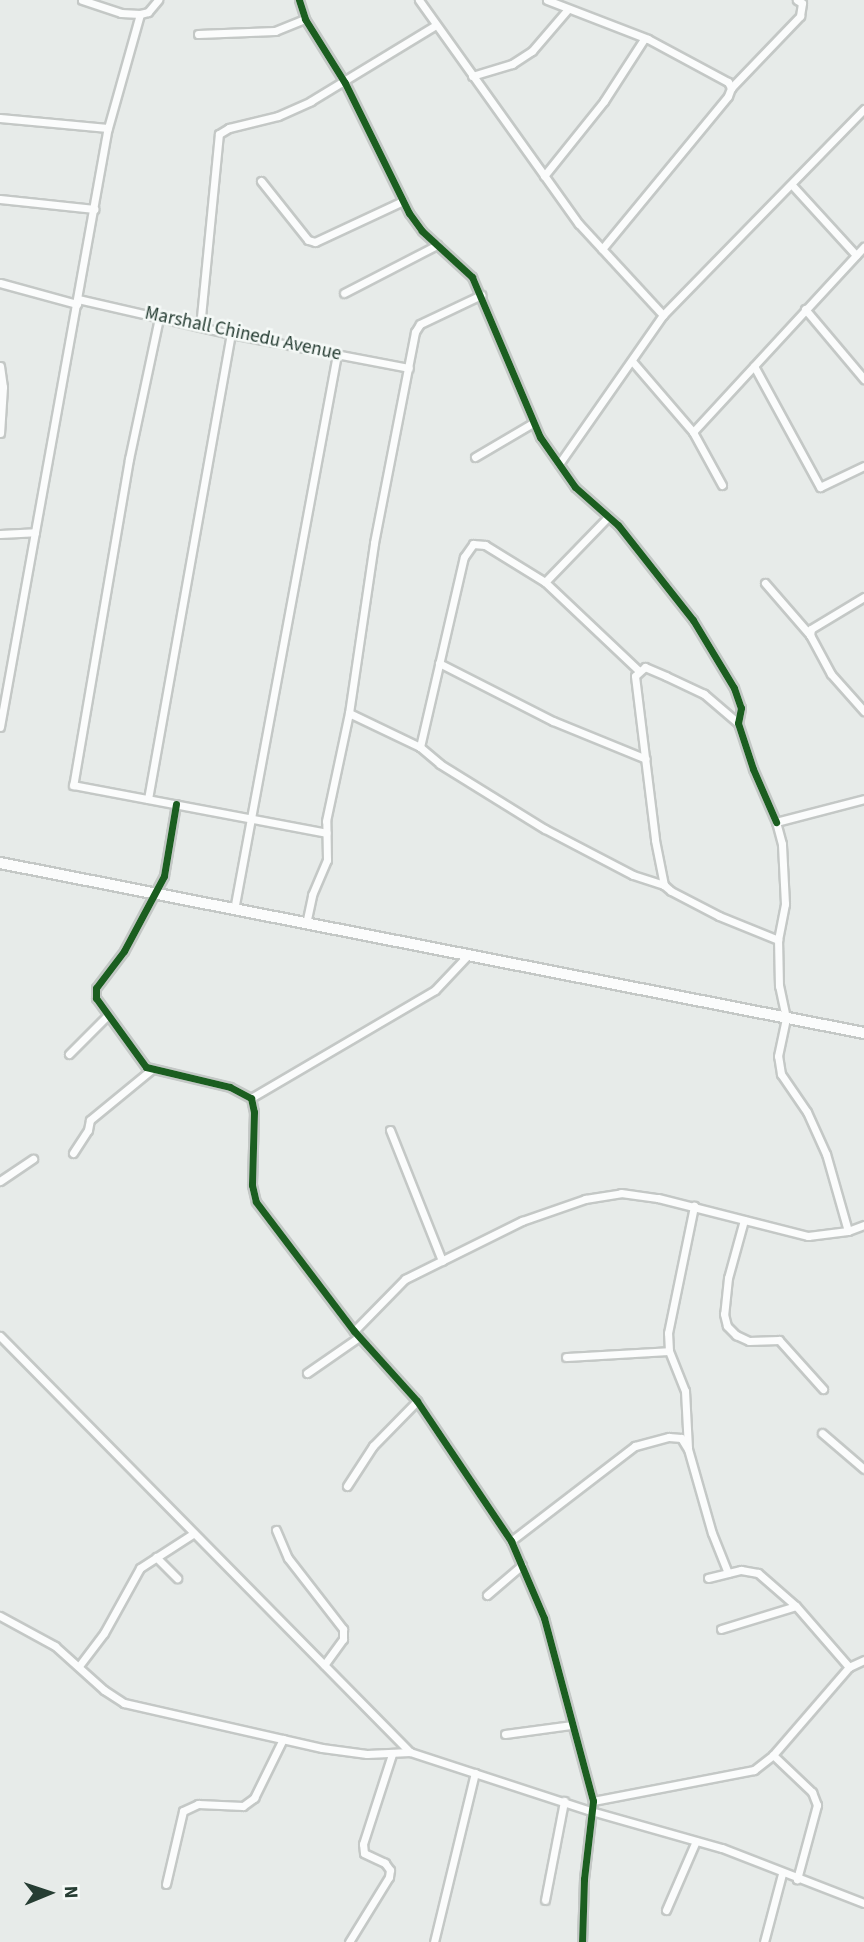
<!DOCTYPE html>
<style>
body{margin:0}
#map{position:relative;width:864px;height:1942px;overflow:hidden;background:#e7ebe9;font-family:"Source Sans 3",sans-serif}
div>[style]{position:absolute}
.roads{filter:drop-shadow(2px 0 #c4c8c6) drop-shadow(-2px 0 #c4c8c6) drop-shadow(0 2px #c4c8c6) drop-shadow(0 -2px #c4c8c6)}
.street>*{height:7px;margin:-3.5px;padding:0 3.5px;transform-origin:3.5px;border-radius:3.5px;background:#fbfcfc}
.secondary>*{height:10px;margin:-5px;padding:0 5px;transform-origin:5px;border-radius:5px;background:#fbfcfc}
.cycleway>*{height:7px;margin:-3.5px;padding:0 3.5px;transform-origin:3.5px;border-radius:3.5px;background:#1b5e20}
span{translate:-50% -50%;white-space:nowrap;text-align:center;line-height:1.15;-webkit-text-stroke:5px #f5f9f7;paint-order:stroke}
.street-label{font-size:19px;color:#263d33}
.north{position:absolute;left:14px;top:1858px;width:70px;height:70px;-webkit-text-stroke:5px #f5f9f7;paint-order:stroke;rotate:88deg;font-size:19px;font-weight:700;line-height:28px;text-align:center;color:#263d33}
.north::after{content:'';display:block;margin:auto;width:24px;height:32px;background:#263d33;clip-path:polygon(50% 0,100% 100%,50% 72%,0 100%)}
</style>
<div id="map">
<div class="roads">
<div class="street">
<div style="left:82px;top:0;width:41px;rotate:18.4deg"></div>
<div style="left:121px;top:13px;width:19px;rotate:3deg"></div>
<div style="left:140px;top:14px;width:8px;rotate:-14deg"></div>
<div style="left:148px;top:12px;width:16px;rotate:-50deg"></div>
<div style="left:299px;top:0;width:20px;rotate:72deg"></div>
<div style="left:305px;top:19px;width:75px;rotate:58deg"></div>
<div style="left:345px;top:83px;width:145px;rotate:63.8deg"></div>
<div style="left:409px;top:213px;width:22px;rotate:54deg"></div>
<div style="left:422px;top:231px;width:68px;rotate:42.6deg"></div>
<div style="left:472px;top:277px;width:174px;rotate:67deg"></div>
<div style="left:540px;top:437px;width:61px;rotate:55deg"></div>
<div style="left:575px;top:487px;width:57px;rotate:41.5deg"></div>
<div style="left:618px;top:525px;width:121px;rotate:51.7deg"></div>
<div style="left:693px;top:620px;width:79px;rotate:58.9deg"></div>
<div style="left:734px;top:688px;width:21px;rotate:71deg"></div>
<div style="left:741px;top:708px;width:15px;rotate:101deg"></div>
<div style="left:738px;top:723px;width:48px;rotate:71.9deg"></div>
<div style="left:753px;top:769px;width:58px;rotate:66.5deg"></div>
<div style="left:419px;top:0;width:275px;rotate:54.5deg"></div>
<div style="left:579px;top:224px;width:124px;rotate:47.3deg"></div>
<div style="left:547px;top:0;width:108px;rotate:21.1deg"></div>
<div style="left:648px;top:39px;width:91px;rotate:28.3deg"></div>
<div style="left:728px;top:82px;width:7px;rotate:63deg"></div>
<div style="left:198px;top:34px;width:77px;rotate:-2.2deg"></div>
<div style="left:275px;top:31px;width:32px;rotate:-22deg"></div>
<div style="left:472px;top:76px;width:42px;rotate:-16.7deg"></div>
<div style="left:512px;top:64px;width:24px;rotate:-33deg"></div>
<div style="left:532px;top:51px;width:55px;rotate:-49.4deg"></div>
<div style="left:0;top:118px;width:108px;rotate:5.3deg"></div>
<div style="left:544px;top:176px;width:96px;rotate:-51.3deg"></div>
<div style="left:604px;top:101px;width:74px;rotate:-57.2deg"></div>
<div style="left:261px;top:181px;width:75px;rotate:51.5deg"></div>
<div style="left:308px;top:240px;width:7px;rotate:16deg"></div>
<div style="left:315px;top:242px;width:97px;rotate:-25deg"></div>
<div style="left:792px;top:185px;width:95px;rotate:47.6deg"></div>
<div style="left:0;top:199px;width:95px;rotate:6.1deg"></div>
<div style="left:602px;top:249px;width:198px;rotate:-50.5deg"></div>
<div style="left:728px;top:96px;width:9px;rotate:-69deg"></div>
<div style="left:731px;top:88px;width:100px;rotate:-46.2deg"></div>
<div style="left:800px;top:16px;width:13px;rotate:-81deg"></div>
<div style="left:802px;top:3px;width:6px;rotate:-149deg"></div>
<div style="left:0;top:283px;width:80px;rotate:15.3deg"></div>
<div style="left:344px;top:293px;width:105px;rotate:-27.3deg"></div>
<div style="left:78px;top:299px;width:157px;rotate:12.9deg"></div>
<div style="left:231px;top:334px;width:181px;rotate:10.8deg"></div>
<div style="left:805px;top:309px;width:92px;rotate:49.9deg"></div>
<div style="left:159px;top:318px;width:144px;rotate:102deg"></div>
<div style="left:129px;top:459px;width:331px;rotate:99.7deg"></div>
<div style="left:73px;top:785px;width:258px;rotate:10.7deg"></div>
<div style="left:200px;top:327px;width:194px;rotate:-84.4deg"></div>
<div style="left:219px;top:134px;width:12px;rotate:-31deg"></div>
<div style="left:229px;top:128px;width:50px;rotate:-13.8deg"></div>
<div style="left:278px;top:116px;width:36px;rotate:-24deg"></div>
<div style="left:311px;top:101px;width:146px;rotate:-31.3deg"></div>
<div style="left:632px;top:361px;width:94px;rotate:49.3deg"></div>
<div style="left:0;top:366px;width:21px;rotate:82deg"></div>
<div style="left:3px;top:387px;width:46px;rotate:93.7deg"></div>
<div style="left:754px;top:366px;width:138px;rotate:61.4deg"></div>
<div style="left:820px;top:487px;width:49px;rotate:-25.5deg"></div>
<div style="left:475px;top:457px;width:67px;rotate:-30.4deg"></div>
<div style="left:559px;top:464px;width:182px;rotate:-55.1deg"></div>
<div style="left:663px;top:315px;width:288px;rotate:-45.7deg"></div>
<div style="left:722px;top:485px;width:60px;rotate:-118.7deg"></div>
<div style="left:693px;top:432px;width:252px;rotate:-47.3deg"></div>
<div style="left:35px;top:532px;width:411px;rotate:-79.8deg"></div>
<div style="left:108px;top:128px;width:118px;rotate:-74.3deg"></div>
<div style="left:0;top:534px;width:35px;rotate:-3deg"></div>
<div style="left:35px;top:532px;width:198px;rotate:100.2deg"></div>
<div style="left:545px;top:582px;width:91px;rotate:-45.9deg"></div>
<div style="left:765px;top:583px;width:69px;rotate:49.1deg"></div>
<div style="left:864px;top:597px;width:62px;rotate:148.9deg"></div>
<div style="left:811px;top:629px;width:6px;rotate:99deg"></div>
<div style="left:810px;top:635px;width:44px;rotate:61.7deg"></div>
<div style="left:831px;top:674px;width:50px;rotate:48.3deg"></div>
<div style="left:439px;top:663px;width:128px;rotate:27deg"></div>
<div style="left:553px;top:721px;width:100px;rotate:22.2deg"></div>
<div style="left:349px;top:713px;width:79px;rotate:25.6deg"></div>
<div style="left:420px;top:747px;width:26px;rotate:40deg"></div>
<div style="left:440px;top:764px;width:123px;rotate:31.8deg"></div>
<div style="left:545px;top:829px;width:99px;rotate:27.6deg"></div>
<div style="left:633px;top:875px;width:33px;rotate:18deg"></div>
<div style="left:738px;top:723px;width:45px;rotate:-139.5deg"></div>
<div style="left:704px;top:694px;width:42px;rotate:-154.7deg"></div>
<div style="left:666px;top:676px;width:23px;rotate:-157deg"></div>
<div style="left:645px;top:667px;width:13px;rotate:138deg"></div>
<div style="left:635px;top:676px;width:165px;rotate:83deg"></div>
<div style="left:655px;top:840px;width:46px;rotate:78.7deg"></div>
<div style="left:664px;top:885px;width:9px;rotate:41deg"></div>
<div style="left:671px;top:891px;width:54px;rotate:27.5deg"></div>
<div style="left:719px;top:916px;width:64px;rotate:22.1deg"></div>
<div style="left:420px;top:747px;width:195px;rotate:-77deg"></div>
<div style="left:464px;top:557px;width:16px;rotate:-55deg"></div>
<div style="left:473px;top:544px;width:12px;rotate:5deg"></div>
<div style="left:485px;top:545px;width:70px;rotate:31.7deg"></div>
<div style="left:545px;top:582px;width:128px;rotate:43.4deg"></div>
<div style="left:148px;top:799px;width:472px;rotate:-79.9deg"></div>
<div style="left:176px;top:804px;width:73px;rotate:99.5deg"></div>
<div style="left:164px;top:876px;width:85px;rotate:118.1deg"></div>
<div style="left:124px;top:951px;width:46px;rotate:127.1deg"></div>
<div style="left:96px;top:988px;width:10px;rotate:90deg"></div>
<div style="left:96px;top:998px;width:85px;rotate:54.1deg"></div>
<div style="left:146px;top:1067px;width:86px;rotate:13.4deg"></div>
<div style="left:230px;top:1087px;width:24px;rotate:28deg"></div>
<div style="left:251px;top:1098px;width:14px;rotate:78deg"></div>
<div style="left:254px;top:1112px;width:73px;rotate:91.6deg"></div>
<div style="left:252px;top:1185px;width:17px;rotate:77deg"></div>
<div style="left:256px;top:1202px;width:162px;rotate:52.8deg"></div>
<div style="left:354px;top:1331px;width:94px;rotate:48deg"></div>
<div style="left:417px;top:1401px;width:169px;rotate:56.1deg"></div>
<div style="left:511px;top:1541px;width:84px;rotate:66.8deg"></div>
<div style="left:544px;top:1618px;width:189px;rotate:75deg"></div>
<div style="left:593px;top:1801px;width:79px;rotate:96.6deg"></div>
<div style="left:584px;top:1879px;width:63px;rotate:91.8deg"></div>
<div style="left:234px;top:910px;width:565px;rotate:-79.5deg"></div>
<div style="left:306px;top:924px;width:30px;rotate:-78deg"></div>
<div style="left:312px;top:895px;width:38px;rotate:-67deg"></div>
<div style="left:327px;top:860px;width:39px;rotate:-91deg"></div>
<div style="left:326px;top:821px;width:110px;rotate:-78deg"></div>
<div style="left:349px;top:713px;width:172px;rotate:-81.6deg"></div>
<div style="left:374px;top:543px;width:215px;rotate:-79deg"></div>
<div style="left:415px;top:332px;width:9px;rotate:-58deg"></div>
<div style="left:420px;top:324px;width:68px;rotate:-25.4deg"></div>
<div style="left:69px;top:1054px;width:54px;rotate:-45deg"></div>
<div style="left:251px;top:1098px;width:213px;rotate:-30.4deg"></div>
<div style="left:435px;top:990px;width:48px;rotate:-46.7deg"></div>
<div style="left:390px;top:1130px;width:141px;rotate:68.3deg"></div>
<div style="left:73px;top:1153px;width:27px;rotate:-57deg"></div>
<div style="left:88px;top:1130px;width:10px;rotate:-79deg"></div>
<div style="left:90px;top:1120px;width:80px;rotate:-39.4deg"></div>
<div style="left:0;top:1181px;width:40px;rotate:-34deg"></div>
<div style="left:744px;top:1220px;width:60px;rotate:105.4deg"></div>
<div style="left:728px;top:1278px;width:36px;rotate:96deg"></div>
<div style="left:724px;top:1314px;width:12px;rotate:76deg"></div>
<div style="left:727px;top:1326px;width:13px;rotate:45deg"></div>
<div style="left:736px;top:1335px;width:14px;rotate:25deg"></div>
<div style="left:749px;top:1341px;width:30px;rotate:-2deg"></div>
<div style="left:779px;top:1340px;width:66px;rotate:48.1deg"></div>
<div style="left:848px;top:1231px;width:80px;rotate:-105.9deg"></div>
<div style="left:826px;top:1154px;width:46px;rotate:-114.3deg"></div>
<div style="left:807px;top:1112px;width:46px;rotate:-124.4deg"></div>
<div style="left:781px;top:1074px;width:18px;rotate:-99deg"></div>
<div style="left:778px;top:1056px;width:39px;rotate:-78deg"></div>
<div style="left:786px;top:1018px;width:33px;rotate:-102deg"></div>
<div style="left:779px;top:986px;width:46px;rotate:-91.2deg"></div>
<div style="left:778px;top:940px;width:37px;rotate:-79deg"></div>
<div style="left:785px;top:904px;width:60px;rotate:-92.9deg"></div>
<div style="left:782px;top:844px;width:23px;rotate:-105deg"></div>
<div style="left:776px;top:822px;width:91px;rotate:-14.6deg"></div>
<div style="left:354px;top:1331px;width:73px;rotate:-45.6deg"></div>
<div style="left:405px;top:1279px;width:131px;rotate:-26.4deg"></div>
<div style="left:522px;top:1221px;width:67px;rotate:-19.2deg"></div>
<div style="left:585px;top:1199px;width:36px;rotate:-9deg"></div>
<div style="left:621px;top:1193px;width:37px;rotate:8deg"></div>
<div style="left:658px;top:1198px;width:155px;rotate:14.2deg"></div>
<div style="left:808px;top:1236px;width:40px;rotate:-7.1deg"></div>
<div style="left:848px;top:1231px;width:17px;rotate:-21deg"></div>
<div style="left:0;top:1336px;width:584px;rotate:45.42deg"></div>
<div style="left:566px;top:1357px;width:103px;rotate:-3.3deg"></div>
<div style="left:307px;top:1373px;width:63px;rotate:-34.7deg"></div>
<div style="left:822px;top:1433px;width:55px;rotate:40.6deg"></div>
<div style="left:688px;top:1448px;width:57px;rotate:-93deg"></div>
<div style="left:685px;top:1391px;width:43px;rotate:-111.8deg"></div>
<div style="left:669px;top:1351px;width:18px;rotate:-93deg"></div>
<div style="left:668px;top:1333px;width:130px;rotate:-78.4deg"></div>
<div style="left:347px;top:1486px;width:48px;rotate:-57deg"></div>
<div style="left:373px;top:1446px;width:63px;rotate:-45.6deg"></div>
<div style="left:276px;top:1530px;width:30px;rotate:67deg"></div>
<div style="left:288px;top:1558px;width:90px;rotate:52.2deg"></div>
<div style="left:343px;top:1629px;width:10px;rotate:90deg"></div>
<div style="left:343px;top:1639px;width:32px;rotate:126deg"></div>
<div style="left:511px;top:1541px;width:156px;rotate:-37.5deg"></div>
<div style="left:635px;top:1446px;width:35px;rotate:-15deg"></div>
<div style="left:669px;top:1437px;width:12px;rotate:5deg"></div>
<div style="left:681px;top:1438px;width:13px;rotate:58deg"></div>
<div style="left:688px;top:1449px;width:87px;rotate:74.1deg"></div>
<div style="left:712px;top:1533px;width:43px;rotate:68.2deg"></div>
<div style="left:156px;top:1557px;width:30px;rotate:45deg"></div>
<div style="left:708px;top:1578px;width:34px;rotate:-14deg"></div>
<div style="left:741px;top:1570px;width:17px;rotate:10deg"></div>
<div style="left:758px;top:1573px;width:50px;rotate:41deg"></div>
<div style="left:796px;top:1606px;width:81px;rotate:49deg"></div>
<div style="left:487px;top:1595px;width:46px;rotate:-40.6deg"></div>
<div style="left:0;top:1616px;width:63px;rotate:28.6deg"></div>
<div style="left:55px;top:1646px;width:66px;rotate:41.9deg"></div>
<div style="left:104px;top:1690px;width:24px;rotate:33deg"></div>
<div style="left:124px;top:1703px;width:203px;rotate:12.8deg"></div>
<div style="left:322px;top:1748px;width:45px;rotate:7.6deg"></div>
<div style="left:367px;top:1754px;width:43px;rotate:-2.7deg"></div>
<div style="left:410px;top:1752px;width:190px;rotate:18.1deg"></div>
<div style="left:591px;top:1811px;width:136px;rotate:15.8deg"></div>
<div style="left:722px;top:1848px;width:152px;rotate:21.2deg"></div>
<div style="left:721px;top:1629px;width:78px;rotate:-17deg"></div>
<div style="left:79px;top:1666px;width:41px;rotate:-52.9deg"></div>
<div style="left:104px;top:1633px;width:74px;rotate:-61deg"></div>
<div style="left:140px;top:1568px;width:64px;rotate:-32.9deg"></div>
<div style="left:505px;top:1734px;width:68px;rotate:-7.7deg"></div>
<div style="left:773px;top:1755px;width:54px;rotate:43.5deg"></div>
<div style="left:812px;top:1792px;width:14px;rotate:69deg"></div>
<div style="left:817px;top:1805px;width:77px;rotate:105.1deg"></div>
<div style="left:593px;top:1801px;width:164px;rotate:-10.9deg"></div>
<div style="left:754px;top:1770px;width:24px;rotate:-38deg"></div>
<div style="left:773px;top:1755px;width:116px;rotate:-49.2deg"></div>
<div style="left:849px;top:1667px;width:17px;rotate:-25deg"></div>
<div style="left:166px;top:1884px;width:75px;rotate:-76.9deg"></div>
<div style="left:183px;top:1811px;width:17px;rotate:-25deg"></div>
<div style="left:198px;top:1804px;width:45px;rotate:2.5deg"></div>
<div style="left:243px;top:1806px;width:14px;rotate:-36deg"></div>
<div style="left:254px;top:1798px;width:66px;rotate:-63.8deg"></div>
<div style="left:545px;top:1900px;width:101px;rotate:-79.1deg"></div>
<div style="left:666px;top:1910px;width:75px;rotate:-66.5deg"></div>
<div style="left:349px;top:1942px;width:76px;rotate:-58.4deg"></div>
<div style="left:389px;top:1877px;width:7px;rotate:-82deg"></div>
<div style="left:390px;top:1870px;width:9px;rotate:-126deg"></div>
<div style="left:385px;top:1863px;width:23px;rotate:-155deg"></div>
<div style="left:364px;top:1853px;width:9px;rotate:-96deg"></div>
<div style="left:363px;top:1844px;width:95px;rotate:-72.1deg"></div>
<div style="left:434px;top:1942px;width:174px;rotate:-76.4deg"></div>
<div style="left:764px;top:1942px;width:70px;rotate:-75.2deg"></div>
</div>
<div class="secondary">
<div style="left:0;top:863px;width:881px;rotate:11.13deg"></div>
</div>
</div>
<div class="cycleway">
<div style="left:299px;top:0;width:20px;rotate:72deg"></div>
<div style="left:305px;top:19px;width:75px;rotate:58deg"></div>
<div style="left:345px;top:83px;width:145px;rotate:63.8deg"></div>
<div style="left:409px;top:213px;width:22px;rotate:54deg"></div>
<div style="left:422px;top:231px;width:68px;rotate:42.6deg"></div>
<div style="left:472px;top:277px;width:174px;rotate:67deg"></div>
<div style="left:540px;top:437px;width:61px;rotate:55deg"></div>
<div style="left:575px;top:487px;width:57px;rotate:41.5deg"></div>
<div style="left:618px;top:525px;width:121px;rotate:51.7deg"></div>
<div style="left:693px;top:620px;width:79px;rotate:58.9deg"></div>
<div style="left:734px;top:688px;width:21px;rotate:71deg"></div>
<div style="left:741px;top:708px;width:15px;rotate:101deg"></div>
<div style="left:738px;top:723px;width:48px;rotate:71.9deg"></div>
<div style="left:753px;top:769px;width:58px;rotate:66.5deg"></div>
<div style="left:176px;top:804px;width:73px;rotate:99.5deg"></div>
<div style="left:164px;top:876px;width:85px;rotate:118.1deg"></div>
<div style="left:124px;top:951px;width:46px;rotate:127.1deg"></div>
<div style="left:96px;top:988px;width:10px;rotate:90deg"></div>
<div style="left:96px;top:998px;width:85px;rotate:54.1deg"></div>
<div style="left:146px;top:1067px;width:86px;rotate:13.4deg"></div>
<div style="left:230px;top:1087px;width:24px;rotate:28deg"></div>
<div style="left:251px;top:1098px;width:14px;rotate:78deg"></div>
<div style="left:254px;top:1112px;width:73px;rotate:91.6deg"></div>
<div style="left:252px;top:1185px;width:17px;rotate:77deg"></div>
<div style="left:256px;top:1202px;width:162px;rotate:52.8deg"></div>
<div style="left:354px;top:1331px;width:94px;rotate:48deg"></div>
<div style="left:417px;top:1401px;width:169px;rotate:56.1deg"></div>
<div style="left:511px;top:1541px;width:84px;rotate:66.8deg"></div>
<div style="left:544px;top:1618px;width:189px;rotate:75deg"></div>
<div style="left:593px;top:1801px;width:79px;rotate:96.6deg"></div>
<div style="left:584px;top:1879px;width:63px;rotate:91.8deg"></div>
</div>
<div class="street-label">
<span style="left:243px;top:334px;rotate:12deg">Marshall Chinedu Avenue</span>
</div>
<div class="north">N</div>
</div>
